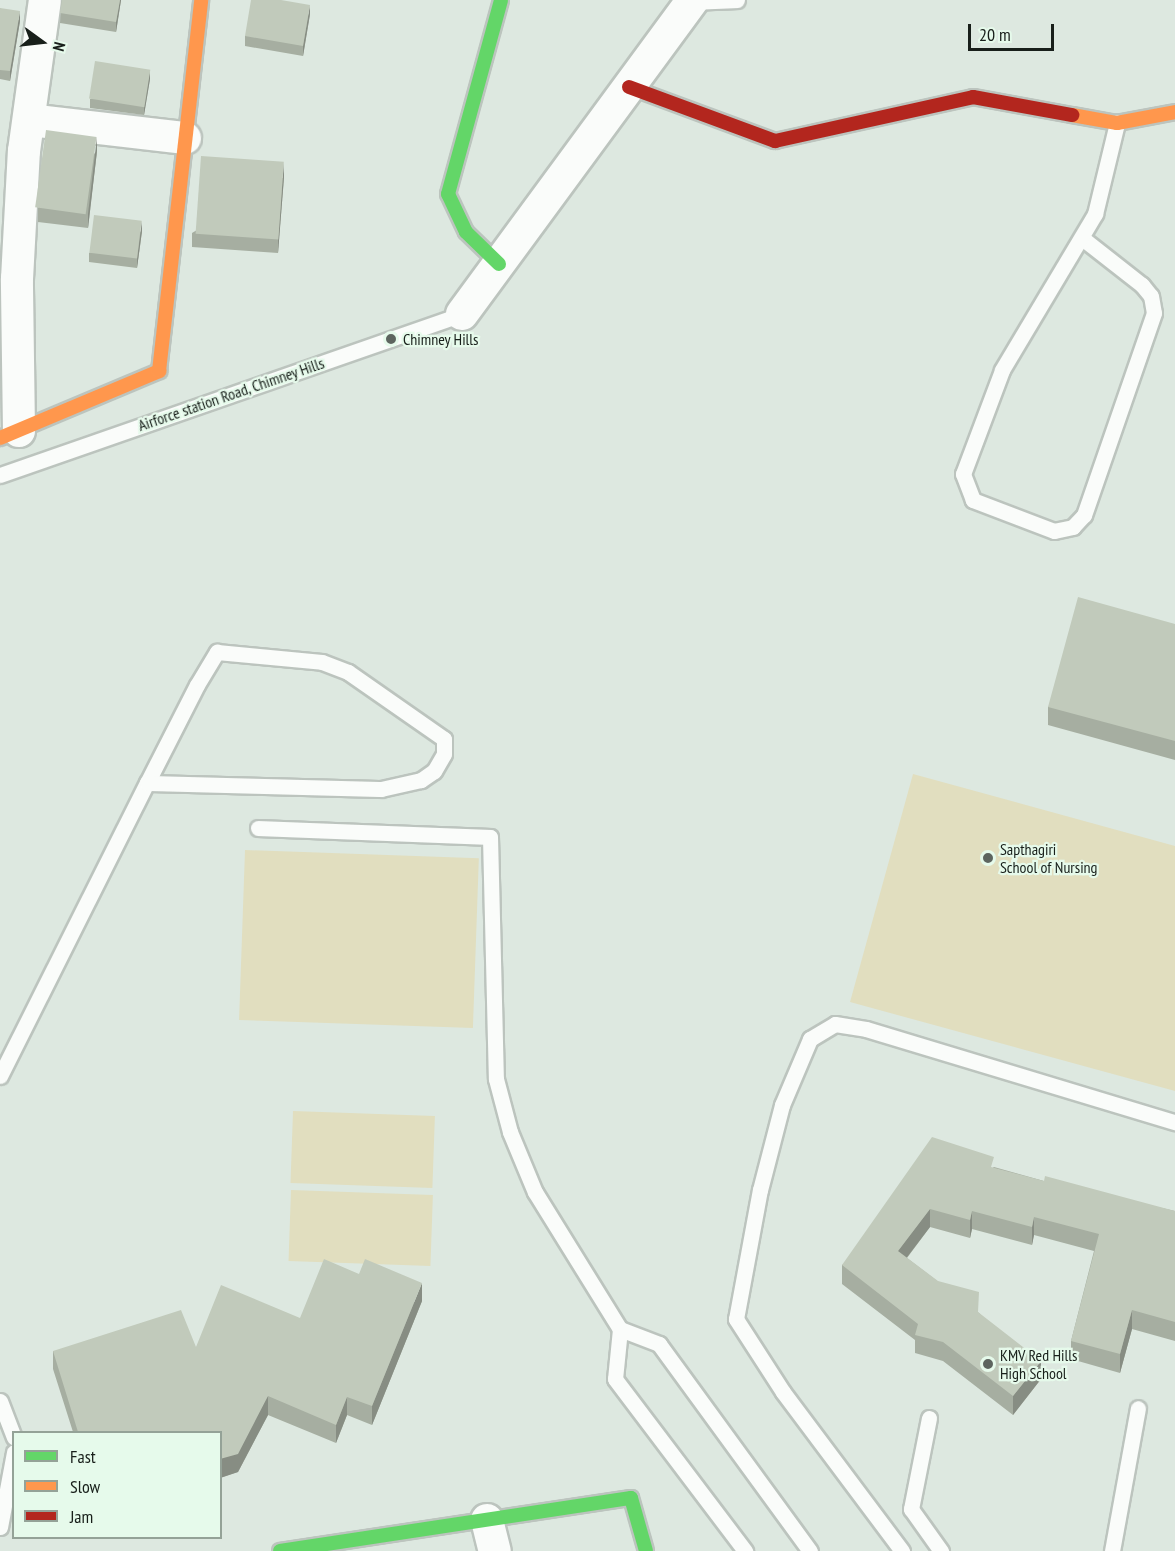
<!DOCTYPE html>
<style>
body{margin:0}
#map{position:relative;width:1175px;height:1551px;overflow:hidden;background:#dde8e0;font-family:"PT Sans Narrow",sans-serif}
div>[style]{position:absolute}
.green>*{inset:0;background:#e1debf;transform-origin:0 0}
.roads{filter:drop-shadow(2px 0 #bcc4be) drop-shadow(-2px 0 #bcc4be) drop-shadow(0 2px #bcc4be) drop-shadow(0 -2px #bcc4be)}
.lane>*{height:15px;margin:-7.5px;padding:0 7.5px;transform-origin:7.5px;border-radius:7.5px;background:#fafcfa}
.street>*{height:32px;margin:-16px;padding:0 16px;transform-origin:16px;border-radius:16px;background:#fafcfa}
.fast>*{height:14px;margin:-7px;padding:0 7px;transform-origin:7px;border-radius:7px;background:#63d668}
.slow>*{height:14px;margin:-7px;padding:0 7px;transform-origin:7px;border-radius:7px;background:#ff974d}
.jam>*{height:14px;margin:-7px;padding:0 7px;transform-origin:7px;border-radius:7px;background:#b3261e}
.wall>*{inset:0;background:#a6aea1}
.shaded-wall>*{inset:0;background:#878d83}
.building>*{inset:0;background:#c1cabb;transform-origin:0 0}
.dots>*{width:16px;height:16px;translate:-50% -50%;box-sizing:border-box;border:3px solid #e6faeb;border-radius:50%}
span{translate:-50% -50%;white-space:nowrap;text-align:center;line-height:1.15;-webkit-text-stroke:4.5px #e6faeb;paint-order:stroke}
.poi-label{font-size:16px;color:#181f1a}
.left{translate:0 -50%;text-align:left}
.street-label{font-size:16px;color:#181f1a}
.legend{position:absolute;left:12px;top:1431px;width:210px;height:108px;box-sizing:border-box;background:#e6faeb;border:2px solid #94a297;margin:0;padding:8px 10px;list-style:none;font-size:18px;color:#181f1a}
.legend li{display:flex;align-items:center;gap:12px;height:30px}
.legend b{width:30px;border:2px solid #94a297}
.north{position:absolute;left:12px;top:12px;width:60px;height:60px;-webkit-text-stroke:4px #e6faeb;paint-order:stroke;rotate:105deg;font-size:16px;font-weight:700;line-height:24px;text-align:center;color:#181f1a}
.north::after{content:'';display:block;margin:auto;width:21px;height:27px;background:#181f1a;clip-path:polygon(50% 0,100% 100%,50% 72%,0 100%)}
.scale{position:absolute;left:968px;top:24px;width:86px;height:27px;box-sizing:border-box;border:3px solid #181f1a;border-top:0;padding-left:8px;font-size:18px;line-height:21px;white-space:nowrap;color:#181f1a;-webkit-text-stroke:4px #e6faeb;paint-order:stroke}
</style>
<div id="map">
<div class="green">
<div style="clip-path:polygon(913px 774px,1175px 846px,1175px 1091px,850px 1002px)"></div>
<div style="left:245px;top:850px;width:234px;height:170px;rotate:2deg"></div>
<div style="left:293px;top:1111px;width:142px;height:72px;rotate:2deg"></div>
<div style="left:291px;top:1190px;width:142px;height:71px;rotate:2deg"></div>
</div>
<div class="roads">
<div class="lane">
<div style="left:692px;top:2px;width:45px;rotate:-2.5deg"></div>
<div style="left:1082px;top:238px;width:76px;rotate:38.1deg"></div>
<div style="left:1142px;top:285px;width:14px;rotate:51deg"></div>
<div style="left:1151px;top:296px;width:17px;rotate:80deg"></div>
<div style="left:1154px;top:313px;width:214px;rotate:109.1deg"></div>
<div style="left:1084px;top:515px;width:16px;rotate:133deg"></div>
<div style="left:1073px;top:527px;width:19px;rotate:168deg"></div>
<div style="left:1054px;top:531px;width:87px;rotate:-159.1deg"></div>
<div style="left:973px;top:500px;width:28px;rotate:-111deg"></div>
<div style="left:963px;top:474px;width:111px;rotate:-69.4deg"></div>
<div style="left:1002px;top:370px;width:182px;rotate:-59.2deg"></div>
<div style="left:1095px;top:214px;width:94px;rotate:-76.4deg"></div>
<div style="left:0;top:475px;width:489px;rotate:-19.2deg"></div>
<div style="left:258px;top:828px;width:232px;rotate:2.2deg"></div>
<div style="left:490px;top:837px;width:242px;rotate:88.6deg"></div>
<div style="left:496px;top:1079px;width:55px;rotate:75.2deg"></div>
<div style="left:510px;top:1132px;width:65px;rotate:67.4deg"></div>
<div style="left:535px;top:1192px;width:161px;rotate:58.2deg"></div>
<div style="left:620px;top:1329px;width:50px;rotate:95.7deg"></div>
<div style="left:615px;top:1379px;width:216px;rotate:52.9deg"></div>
<div style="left:0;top:1076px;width:328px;rotate:-63.4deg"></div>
<div style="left:147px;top:783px;width:110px;rotate:-63deg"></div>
<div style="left:197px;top:685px;width:39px;rotate:-59deg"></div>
<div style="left:217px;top:652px;width:105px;rotate:5.4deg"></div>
<div style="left:322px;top:662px;width:28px;rotate:21deg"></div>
<div style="left:348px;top:672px;width:117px;rotate:34.9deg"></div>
<div style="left:444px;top:739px;width:15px;rotate:90deg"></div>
<div style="left:444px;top:754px;width:20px;rotate:120deg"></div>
<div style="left:434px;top:771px;width:16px;rotate:145deg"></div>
<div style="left:421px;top:780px;width:41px;rotate:167.3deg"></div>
<div style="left:381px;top:789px;width:234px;rotate:-178.5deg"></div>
<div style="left:620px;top:1329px;width:42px;rotate:21deg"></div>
<div style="left:659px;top:1344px;width:256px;rotate:53.9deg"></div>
<div style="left:0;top:1401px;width:39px;rotate:69deg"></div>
<div style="left:929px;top:1418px;width:93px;rotate:101.2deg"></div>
<div style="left:911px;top:1509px;width:52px;rotate:54.5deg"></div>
<div style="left:0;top:1527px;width:76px;rotate:-79.4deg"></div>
<div style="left:902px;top:1551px;width:199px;rotate:-126.8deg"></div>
<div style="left:783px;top:1392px;width:87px;rotate:-122.8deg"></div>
<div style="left:736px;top:1319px;width:131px;rotate:-79.5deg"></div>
<div style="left:760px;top:1190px;width:88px;rotate:-75.5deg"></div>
<div style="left:782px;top:1105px;width:72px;rotate:-67deg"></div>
<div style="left:810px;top:1039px;width:29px;rotate:-31deg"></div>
<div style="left:835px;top:1024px;width:31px;rotate:9deg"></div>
<div style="left:866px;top:1029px;width:323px;rotate:16.8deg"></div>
<div style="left:1112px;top:1551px;width:145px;rotate:-79.7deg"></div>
</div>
<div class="street">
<div style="left:29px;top:120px;width:157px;rotate:6.6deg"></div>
<div style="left:462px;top:314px;width:390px;rotate:-53.7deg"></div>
<div style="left:19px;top:431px;width:152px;rotate:-90.8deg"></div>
<div style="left:17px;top:279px;width:128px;rotate:-86.9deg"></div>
<div style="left:24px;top:151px;width:152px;rotate:-82.1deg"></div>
<div style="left:487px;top:1520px;width:32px;rotate:76deg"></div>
</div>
<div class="fast">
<div style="left:499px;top:264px;width:46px;rotate:-135.9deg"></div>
<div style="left:466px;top:232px;width:42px;rotate:-115.3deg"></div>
<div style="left:448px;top:194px;width:201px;rotate:-74.7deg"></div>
<div style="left:280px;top:1551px;width:355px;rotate:-8.6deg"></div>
<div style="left:631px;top:1498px;width:55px;rotate:74.2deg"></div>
</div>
<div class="slow">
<div style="left:1072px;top:115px;width:46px;rotate:10.1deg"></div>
<div style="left:1117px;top:123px;width:59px;rotate:-10.7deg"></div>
<div style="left:0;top:438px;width:173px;rotate:-22.8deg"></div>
<div style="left:159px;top:371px;width:373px;rotate:-83.5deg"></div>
</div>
<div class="jam">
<div style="left:629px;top:87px;width:156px;rotate:20.3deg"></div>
<div style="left:775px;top:141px;width:203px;rotate:-12.5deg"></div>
<div style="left:973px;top:97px;width:101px;rotate:10.3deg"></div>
</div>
</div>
<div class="wall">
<div style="clip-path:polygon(62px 0,121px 0,116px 32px,60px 23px)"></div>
<div style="clip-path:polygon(0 8px,20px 21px,10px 81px,0 79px)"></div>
<div style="clip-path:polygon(310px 14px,303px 56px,245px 46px,245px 36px)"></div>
<div style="clip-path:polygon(150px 79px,144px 115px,90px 108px,90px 99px)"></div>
<div style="clip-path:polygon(97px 151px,88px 228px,38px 222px,38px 208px)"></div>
<div style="clip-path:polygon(284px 177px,278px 253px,192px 247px,192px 233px)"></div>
<div style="clip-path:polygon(142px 231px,137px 268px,89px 262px,89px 253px)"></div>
<div style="clip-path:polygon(1175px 624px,1175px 760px,1048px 725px,1048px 707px)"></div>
<div style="clip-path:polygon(994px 1167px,1044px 1181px,1175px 1211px,1175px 1341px,1132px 1329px,1120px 1373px,1071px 1359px,1071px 1341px,1094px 1251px,1034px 1235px,1032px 1245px,972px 1229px,970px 1238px,930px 1227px,907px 1258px,979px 1313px,1041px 1379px,1013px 1415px,943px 1361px,915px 1353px,915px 1340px,842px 1284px,842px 1265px)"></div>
<div style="clip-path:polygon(422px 1301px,372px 1425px,347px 1415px,336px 1443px,268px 1415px,238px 1472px,220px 1478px,220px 1432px,73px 1432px,53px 1369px,53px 1351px,196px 1347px,300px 1318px)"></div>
</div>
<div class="shaded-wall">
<div style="clip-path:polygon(120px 0,121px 0,116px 32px,116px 22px)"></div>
<div style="clip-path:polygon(310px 5px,310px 14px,303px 56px,303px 46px)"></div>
<div style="clip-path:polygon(20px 11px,20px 21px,10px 81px,10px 71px)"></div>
<div style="clip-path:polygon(150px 70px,150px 79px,144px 115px,144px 105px)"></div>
<div style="clip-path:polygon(97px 137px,97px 151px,88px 228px,88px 214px)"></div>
<div style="clip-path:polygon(284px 162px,284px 177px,278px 253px,278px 239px)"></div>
<div style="clip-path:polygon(142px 221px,142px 231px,137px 268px,137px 259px)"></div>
<div style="clip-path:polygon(930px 1209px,930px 1227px,898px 1269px,898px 1251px)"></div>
<div style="clip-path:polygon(972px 1211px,972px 1229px,970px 1238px,970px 1220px)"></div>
<div style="clip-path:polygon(1034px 1217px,1034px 1235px,1032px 1245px,1032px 1227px)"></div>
<div style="clip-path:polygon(422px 1283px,422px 1301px,372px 1425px,372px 1406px)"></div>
<div style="clip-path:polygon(1132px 1310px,1132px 1329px,1120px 1373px,1120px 1354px)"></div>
<div style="clip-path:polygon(1041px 1361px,1041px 1379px,1013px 1415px,1013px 1396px)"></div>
<div style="clip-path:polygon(268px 1396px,268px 1415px,238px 1472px,220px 1478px,220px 1459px)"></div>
<div style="clip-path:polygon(347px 1397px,347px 1415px,336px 1443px,336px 1425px)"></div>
</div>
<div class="building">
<div style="clip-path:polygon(62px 0,120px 0,116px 22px,60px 13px)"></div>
<div style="clip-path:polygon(251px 0,281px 0,310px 5px,303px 46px,245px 36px)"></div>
<div style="clip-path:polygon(0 8px,20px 11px,10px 71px,0 70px)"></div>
<div style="left:95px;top:61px;width:56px;height:38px;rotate:9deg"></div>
<div style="left:46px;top:130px;width:51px;height:78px;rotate:8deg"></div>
<div style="left:201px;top:156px;width:83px;height:78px;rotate:4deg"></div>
<div style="left:94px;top:215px;width:48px;height:38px;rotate:7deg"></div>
<div style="clip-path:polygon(1078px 597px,1175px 624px,1175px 741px,1048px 707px)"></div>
<div style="clip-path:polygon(932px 1137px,994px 1157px,991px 1167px,1044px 1181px,1045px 1176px,1175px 1211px,1175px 1322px,1132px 1310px,1120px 1354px,1071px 1341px,1099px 1234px,1034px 1217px,1032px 1227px,972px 1211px,970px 1220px,930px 1209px,898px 1251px,938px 1281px,979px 1292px,978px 1312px,1041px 1361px,1013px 1396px,943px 1342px,915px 1335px,918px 1324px,842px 1265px)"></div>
<div style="clip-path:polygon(324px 1259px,359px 1274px,365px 1259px,422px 1283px,372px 1406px,347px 1397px,336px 1425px,268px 1396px,238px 1454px,220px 1459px,220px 1432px,78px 1432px,53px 1351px,181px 1310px,196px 1347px,221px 1285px,300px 1318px)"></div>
</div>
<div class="dots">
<div style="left:391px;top:339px;background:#5d655f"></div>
<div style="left:988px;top:858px;background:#5d655f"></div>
<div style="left:988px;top:1364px;background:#5d655f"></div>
</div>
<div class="poi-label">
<span class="left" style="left:403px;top:339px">Chimney Hills</span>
<span class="left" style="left:1000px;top:858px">Sapthagiri<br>School of Nursing</span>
<span class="left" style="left:1000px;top:1364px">KMV Red Hills<br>High School</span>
</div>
<div class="street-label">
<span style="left:231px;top:394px;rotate:-19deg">Airforce station Road, Chimney Hills</span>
</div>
<ul class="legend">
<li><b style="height:8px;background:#63d668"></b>Fast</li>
<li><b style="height:8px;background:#ff974d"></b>Slow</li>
<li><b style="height:8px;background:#b3261e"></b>Jam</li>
</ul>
<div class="north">N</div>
<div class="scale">20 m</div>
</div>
